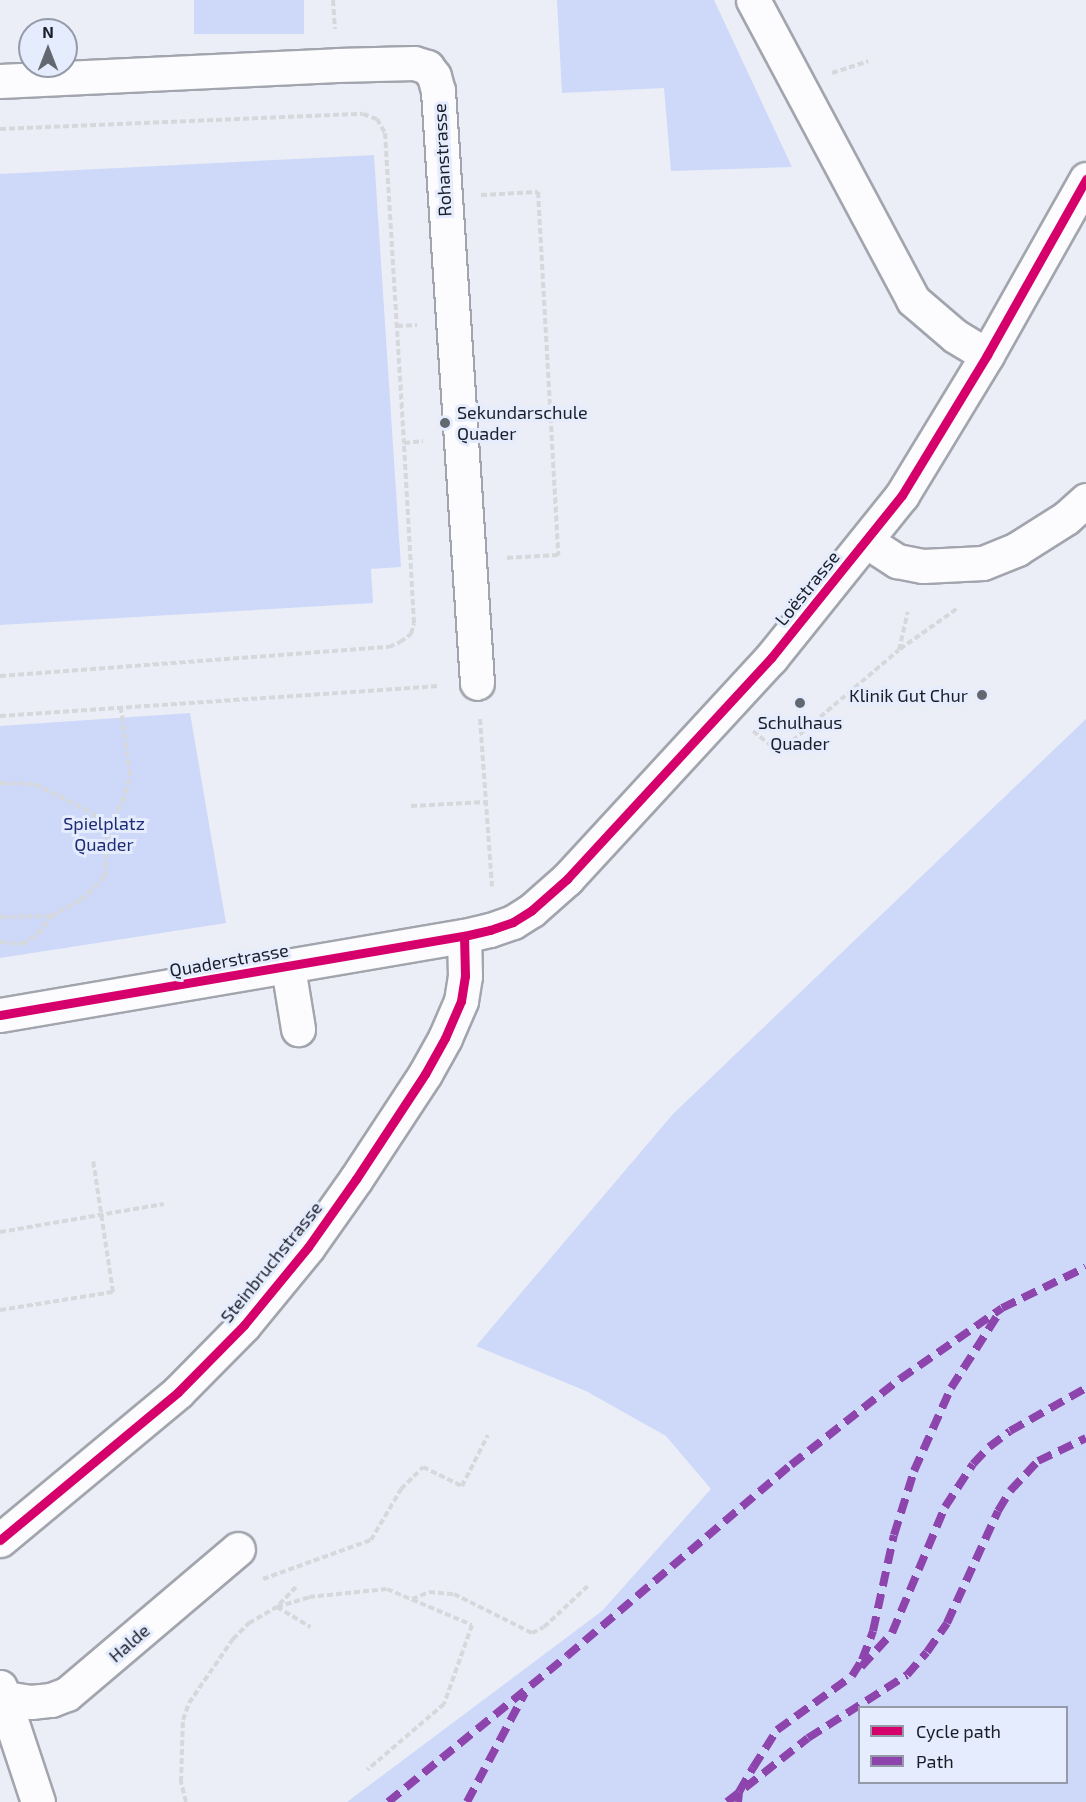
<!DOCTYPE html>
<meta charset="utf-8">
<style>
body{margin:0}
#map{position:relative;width:1086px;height:1802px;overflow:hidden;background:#ebeef7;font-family:"Exo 2",sans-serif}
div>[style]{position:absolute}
.green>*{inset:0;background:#ced9f9;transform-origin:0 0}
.path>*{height:4px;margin-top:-2px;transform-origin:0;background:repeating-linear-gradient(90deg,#d7d8db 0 6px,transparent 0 9px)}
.roads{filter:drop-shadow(2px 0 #a2a5ad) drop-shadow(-2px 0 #a2a5ad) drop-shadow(0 2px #a2a5ad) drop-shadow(0 -2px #a2a5ad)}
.minor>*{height:33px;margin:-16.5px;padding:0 16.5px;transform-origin:16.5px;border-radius:16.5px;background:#fcfcfe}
.quiet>*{height:8px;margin-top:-4px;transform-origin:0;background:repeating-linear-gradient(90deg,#8e44ad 0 15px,transparent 0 23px)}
.cycleway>*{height:9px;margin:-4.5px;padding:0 4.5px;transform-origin:4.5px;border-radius:4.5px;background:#d6006c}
.dots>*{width:16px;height:16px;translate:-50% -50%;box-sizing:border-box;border:3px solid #e5ecfd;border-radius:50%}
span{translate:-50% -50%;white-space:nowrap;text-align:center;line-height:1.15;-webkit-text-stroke:6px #e5ecfd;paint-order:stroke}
.street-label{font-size:18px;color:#1a1e28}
.poi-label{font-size:18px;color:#1a1e28}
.left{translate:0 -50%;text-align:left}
.right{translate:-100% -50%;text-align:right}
.park-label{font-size:18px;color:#1e2c77}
.legend{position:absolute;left:858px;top:1706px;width:210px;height:78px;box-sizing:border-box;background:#e5ecfd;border:2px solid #949aa8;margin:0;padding:8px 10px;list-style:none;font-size:18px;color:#1a1e28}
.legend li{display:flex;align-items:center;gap:12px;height:30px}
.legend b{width:30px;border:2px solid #949aa8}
.north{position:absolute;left:18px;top:18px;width:60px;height:60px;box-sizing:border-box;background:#e5ecfd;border:2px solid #949aa8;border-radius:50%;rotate:0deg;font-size:16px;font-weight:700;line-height:24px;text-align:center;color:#1a1e28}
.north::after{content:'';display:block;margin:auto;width:21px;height:27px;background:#636770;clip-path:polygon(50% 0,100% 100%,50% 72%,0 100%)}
</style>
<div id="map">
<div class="green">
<div style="left:194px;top:0;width:110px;height:34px"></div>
<div style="clip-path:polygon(557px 0,714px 0,792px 167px,671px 171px,664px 88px,562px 93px)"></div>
<div style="clip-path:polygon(374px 155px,401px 567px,371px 569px,373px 603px,0 625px,0 174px)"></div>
<div style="clip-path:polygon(190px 713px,226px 923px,0 958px,0 726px)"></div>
<div style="clip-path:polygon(evenodd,1086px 719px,1086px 1802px,347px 1802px,602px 1611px,711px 1489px,666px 1436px,586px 1391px,476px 1346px,673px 1114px,1086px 719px,860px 1708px,1066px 1708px,1066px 1782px,860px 1782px,860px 1708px)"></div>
</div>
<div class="path">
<div style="left:333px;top:0;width:29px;rotate:86deg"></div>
<div style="left:832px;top:73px;width:38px;rotate:-18deg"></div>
<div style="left:0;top:129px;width:363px;rotate:-2.4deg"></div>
<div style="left:363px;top:114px;width:15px;rotate:20deg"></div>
<div style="left:377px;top:119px;width:16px;rotate:60deg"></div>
<div style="left:385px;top:133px;width:311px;rotate:86.5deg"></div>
<div style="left:481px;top:195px;width:57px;rotate:-3deg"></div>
<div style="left:538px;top:192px;width:364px;rotate:86.8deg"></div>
<div style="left:558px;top:555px;width:53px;rotate:176.8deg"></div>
<div style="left:397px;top:326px;width:20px;rotate:-3deg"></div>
<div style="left:900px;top:649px;width:72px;rotate:-35.4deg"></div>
<div style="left:0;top:676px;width:390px;rotate:-4.3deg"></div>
<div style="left:389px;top:647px;width:12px;rotate:-24deg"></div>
<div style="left:400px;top:642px;width:14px;rotate:-36deg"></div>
<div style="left:411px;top:634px;width:11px;rotate:-75deg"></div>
<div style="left:414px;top:623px;width:180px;rotate:-93.2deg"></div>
<div style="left:404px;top:443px;width:19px;rotate:-6deg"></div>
<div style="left:0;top:716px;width:440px;rotate:-3.9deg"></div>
<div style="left:480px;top:719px;width:168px;rotate:85.9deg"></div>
<div style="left:753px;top:731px;width:33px;rotate:39deg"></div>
<div style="left:779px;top:752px;width:157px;rotate:-40.4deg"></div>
<div style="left:899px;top:650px;width:39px;rotate:-77deg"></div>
<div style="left:0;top:783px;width:35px;rotate:2deg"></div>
<div style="left:35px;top:784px;width:64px;rotate:27deg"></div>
<div style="left:92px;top:813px;width:21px;rotate:39deg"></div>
<div style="left:108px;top:826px;width:28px;rotate:-58deg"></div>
<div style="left:123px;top:802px;width:28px;rotate:-75deg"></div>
<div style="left:130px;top:775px;width:67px;rotate:-97.8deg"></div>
<div style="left:411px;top:806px;width:74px;rotate:-3.1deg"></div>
<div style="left:0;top:917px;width:51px;rotate:-1.1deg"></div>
<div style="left:51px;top:916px;width:34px;rotate:-28deg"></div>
<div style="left:81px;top:900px;width:33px;rotate:-44deg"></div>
<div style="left:105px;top:877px;width:51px;rotate:-86.6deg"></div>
<div style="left:0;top:942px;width:22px;rotate:5deg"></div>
<div style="left:22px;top:944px;width:19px;rotate:-32deg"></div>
<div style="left:38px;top:934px;width:22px;rotate:-54deg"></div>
<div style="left:0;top:1232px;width:166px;rotate:-9.7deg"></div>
<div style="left:0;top:1310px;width:114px;rotate:-9.1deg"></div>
<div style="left:113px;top:1292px;width:134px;rotate:-98.6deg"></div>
<div style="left:263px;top:1579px;width:115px;rotate:-19.9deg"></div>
<div style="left:371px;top:1540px;width:59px;rotate:-59.5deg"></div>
<div style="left:401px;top:1489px;width:31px;rotate:-45deg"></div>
<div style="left:423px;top:1467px;width:43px;rotate:26deg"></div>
<div style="left:462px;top:1486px;width:57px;rotate:-63deg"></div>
<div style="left:296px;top:1587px;width:28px;rotate:134deg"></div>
<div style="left:277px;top:1607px;width:39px;rotate:31deg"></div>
<div style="left:412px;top:1599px;width:18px;rotate:-22deg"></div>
<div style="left:429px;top:1592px;width:25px;rotate:5deg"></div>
<div style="left:454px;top:1594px;width:87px;rotate:26.6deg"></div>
<div style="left:532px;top:1633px;width:13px;rotate:-27deg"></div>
<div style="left:544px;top:1627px;width:63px;rotate:-43.1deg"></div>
<div style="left:186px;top:1802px;width:21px;rotate:-104deg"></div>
<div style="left:181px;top:1782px;width:62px;rotate:-88.2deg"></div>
<div style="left:183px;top:1720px;width:18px;rotate:-71deg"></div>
<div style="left:189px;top:1703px;width:78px;rotate:-55.5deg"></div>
<div style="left:233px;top:1639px;width:23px;rotate:-45deg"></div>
<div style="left:249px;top:1623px;width:32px;rotate:-30deg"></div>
<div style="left:277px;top:1607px;width:34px;rotate:-17deg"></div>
<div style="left:309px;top:1597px;width:78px;rotate:-5.9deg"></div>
<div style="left:387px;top:1589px;width:92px;rotate:23deg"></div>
<div style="left:472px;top:1625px;width:84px;rotate:109.5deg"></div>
<div style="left:444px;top:1704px;width:101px;rotate:139.4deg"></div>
</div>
<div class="roads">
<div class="minor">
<div style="left:753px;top:0;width:340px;rotate:61.9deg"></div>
<div style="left:913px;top:300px;width:55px;rotate:40.6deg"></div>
<div style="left:955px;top:336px;width:37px;rotate:31deg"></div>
<div style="left:0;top:81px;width:337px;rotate:-2.7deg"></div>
<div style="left:337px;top:65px;width:77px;rotate:-1.5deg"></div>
<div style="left:414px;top:63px;width:14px;rotate:17deg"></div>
<div style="left:427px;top:67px;width:11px;rotate:52deg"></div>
<div style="left:434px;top:76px;width:16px;rotate:75deg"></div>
<div style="left:438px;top:91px;width:593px;rotate:86.23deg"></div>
<div style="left:866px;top:541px;width:37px;rotate:33deg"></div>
<div style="left:897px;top:561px;width:26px;rotate:11deg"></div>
<div style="left:923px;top:566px;width:60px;rotate:-2.9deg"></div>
<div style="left:983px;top:563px;width:37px;rotate:-22deg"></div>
<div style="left:1017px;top:549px;width:58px;rotate:-32.3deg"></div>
<div style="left:1066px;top:518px;width:27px;rotate:-42deg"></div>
<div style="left:288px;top:967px;width:63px;rotate:80.8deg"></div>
<div style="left:0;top:1015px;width:471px;rotate:-9.7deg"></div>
<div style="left:464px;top:936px;width:27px;rotate:-13deg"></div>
<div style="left:490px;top:930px;width:24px;rotate:-19deg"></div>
<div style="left:513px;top:922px;width:22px;rotate:-32deg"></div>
<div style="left:532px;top:910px;width:47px;rotate:-41.5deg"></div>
<div style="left:567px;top:879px;width:301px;rotate:-47.3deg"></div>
<div style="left:771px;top:658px;width:209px;rotate:-51.2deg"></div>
<div style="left:902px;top:495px;width:164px;rotate:-58.7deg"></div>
<div style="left:987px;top:355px;width:202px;rotate:-60.6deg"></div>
<div style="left:0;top:1540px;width:231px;rotate:-39.7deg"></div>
<div style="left:178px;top:1392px;width:94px;rotate:-45.4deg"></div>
<div style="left:244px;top:1325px;width:101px;rotate:-50.6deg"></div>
<div style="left:308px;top:1247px;width:83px;rotate:-54.8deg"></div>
<div style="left:356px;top:1179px;width:126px;rotate:-56.7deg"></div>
<div style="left:425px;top:1074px;width:41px;rotate:-60.9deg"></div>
<div style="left:445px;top:1038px;width:40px;rotate:-66.6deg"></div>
<div style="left:461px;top:1001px;width:25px;rotate:-81deg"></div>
<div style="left:465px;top:976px;width:40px;rotate:-91.4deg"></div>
<div style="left:0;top:1687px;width:121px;rotate:71.7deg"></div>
<div style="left:5px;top:1698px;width:26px;rotate:9deg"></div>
<div style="left:31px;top:1702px;width:20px;rotate:-6deg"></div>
<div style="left:51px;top:1700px;width:17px;rotate:-21deg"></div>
<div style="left:67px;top:1694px;width:224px;rotate:-40.3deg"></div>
</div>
</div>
<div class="quiet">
<div style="left:861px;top:1667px;width:46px;rotate:-47.6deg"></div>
<div style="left:892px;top:1633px;width:137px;rotate:-67.2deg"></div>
<div style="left:945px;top:1507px;width:51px;rotate:-56.9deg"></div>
<div style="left:973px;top:1464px;width:23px;rotate:-47deg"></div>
<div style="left:989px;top:1447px;width:26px;rotate:-37deg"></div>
<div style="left:1010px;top:1431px;width:87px;rotate:-29.5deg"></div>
<div style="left:388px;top:1802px;width:231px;rotate:-39.2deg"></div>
<div style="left:567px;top:1656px;width:294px;rotate:-40.5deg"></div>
<div style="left:791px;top:1465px;width:139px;rotate:-38.3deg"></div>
<div style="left:900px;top:1379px;width:124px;rotate:-34.8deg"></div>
<div style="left:1002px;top:1308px;width:93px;rotate:-26deg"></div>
<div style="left:467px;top:1802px;width:123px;rotate:-62deg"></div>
<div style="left:727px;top:1802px;width:103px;rotate:-38.3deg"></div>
<div style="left:808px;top:1738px;width:117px;rotate:-32.5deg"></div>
<div style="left:907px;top:1675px;width:30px;rotate:-49deg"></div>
<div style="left:927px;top:1652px;width:35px;rotate:-55deg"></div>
<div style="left:947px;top:1623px;width:123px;rotate:-65.5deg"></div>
<div style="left:998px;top:1511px;width:23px;rotate:-59deg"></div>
<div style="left:1010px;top:1491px;width:41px;rotate:-47deg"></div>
<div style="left:1038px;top:1461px;width:53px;rotate:-25.6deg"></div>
<div style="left:738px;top:1802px;width:10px;rotate:-84deg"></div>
<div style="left:739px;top:1792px;width:28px;rotate:-60deg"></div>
<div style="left:753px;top:1768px;width:45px;rotate:-57.7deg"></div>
<div style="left:777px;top:1730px;width:92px;rotate:-35.8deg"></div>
<div style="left:852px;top:1676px;width:19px;rotate:-58deg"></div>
<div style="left:862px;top:1660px;width:31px;rotate:-69deg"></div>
<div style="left:873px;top:1631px;width:98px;rotate:-77.7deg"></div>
<div style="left:894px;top:1535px;width:67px;rotate:-72.6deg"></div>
<div style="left:914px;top:1471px;width:91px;rotate:-66deg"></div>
<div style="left:951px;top:1388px;width:89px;rotate:-57.4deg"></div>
</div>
<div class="cycleway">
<div style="left:0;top:1015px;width:471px;rotate:-9.7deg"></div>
<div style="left:464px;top:936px;width:27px;rotate:-13deg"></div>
<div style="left:490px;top:930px;width:24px;rotate:-19deg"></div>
<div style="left:513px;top:922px;width:22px;rotate:-32deg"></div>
<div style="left:532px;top:910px;width:47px;rotate:-41.5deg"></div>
<div style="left:567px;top:879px;width:301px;rotate:-47.3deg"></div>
<div style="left:771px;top:658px;width:209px;rotate:-51.2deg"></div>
<div style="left:902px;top:495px;width:164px;rotate:-58.7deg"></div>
<div style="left:987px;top:355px;width:202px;rotate:-60.6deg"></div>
<div style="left:0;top:1540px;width:231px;rotate:-39.7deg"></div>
<div style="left:178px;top:1392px;width:94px;rotate:-45.4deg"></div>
<div style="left:244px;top:1325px;width:101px;rotate:-50.6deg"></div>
<div style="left:308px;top:1247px;width:83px;rotate:-54.8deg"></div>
<div style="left:356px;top:1179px;width:126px;rotate:-56.7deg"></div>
<div style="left:425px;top:1074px;width:41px;rotate:-60.9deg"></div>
<div style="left:445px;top:1038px;width:40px;rotate:-66.6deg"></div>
<div style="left:461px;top:1001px;width:25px;rotate:-81deg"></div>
<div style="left:465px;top:976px;width:40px;rotate:-91.4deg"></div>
</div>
<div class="dots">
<div style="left:445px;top:423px;background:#636770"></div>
<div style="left:982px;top:695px;background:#636770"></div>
<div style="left:800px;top:703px;background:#636770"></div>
</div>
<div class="street-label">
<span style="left:442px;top:160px;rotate:-93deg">Rohanstrasse</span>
<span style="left:807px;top:588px;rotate:-51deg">Loëstrasse</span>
<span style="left:229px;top:960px;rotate:-10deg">Quaderstrasse</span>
<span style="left:271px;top:1262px;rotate:-51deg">Steinbruchstrasse</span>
<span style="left:129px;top:1643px;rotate:-41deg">Halde</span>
</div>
<div class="poi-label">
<span class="left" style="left:457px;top:423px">Sekundarschule<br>Quader</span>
<span class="right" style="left:968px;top:695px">Klinik Gut Chur</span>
<span style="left:800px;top:733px">Schulhaus<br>Quader</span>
</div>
<div class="park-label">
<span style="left:104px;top:834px">Spielplatz<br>Quader</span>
</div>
<ul class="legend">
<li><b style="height:8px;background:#d6006c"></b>Cycle path</li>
<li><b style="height:8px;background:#8e44ad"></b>Path</li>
</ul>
<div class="north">N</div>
</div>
